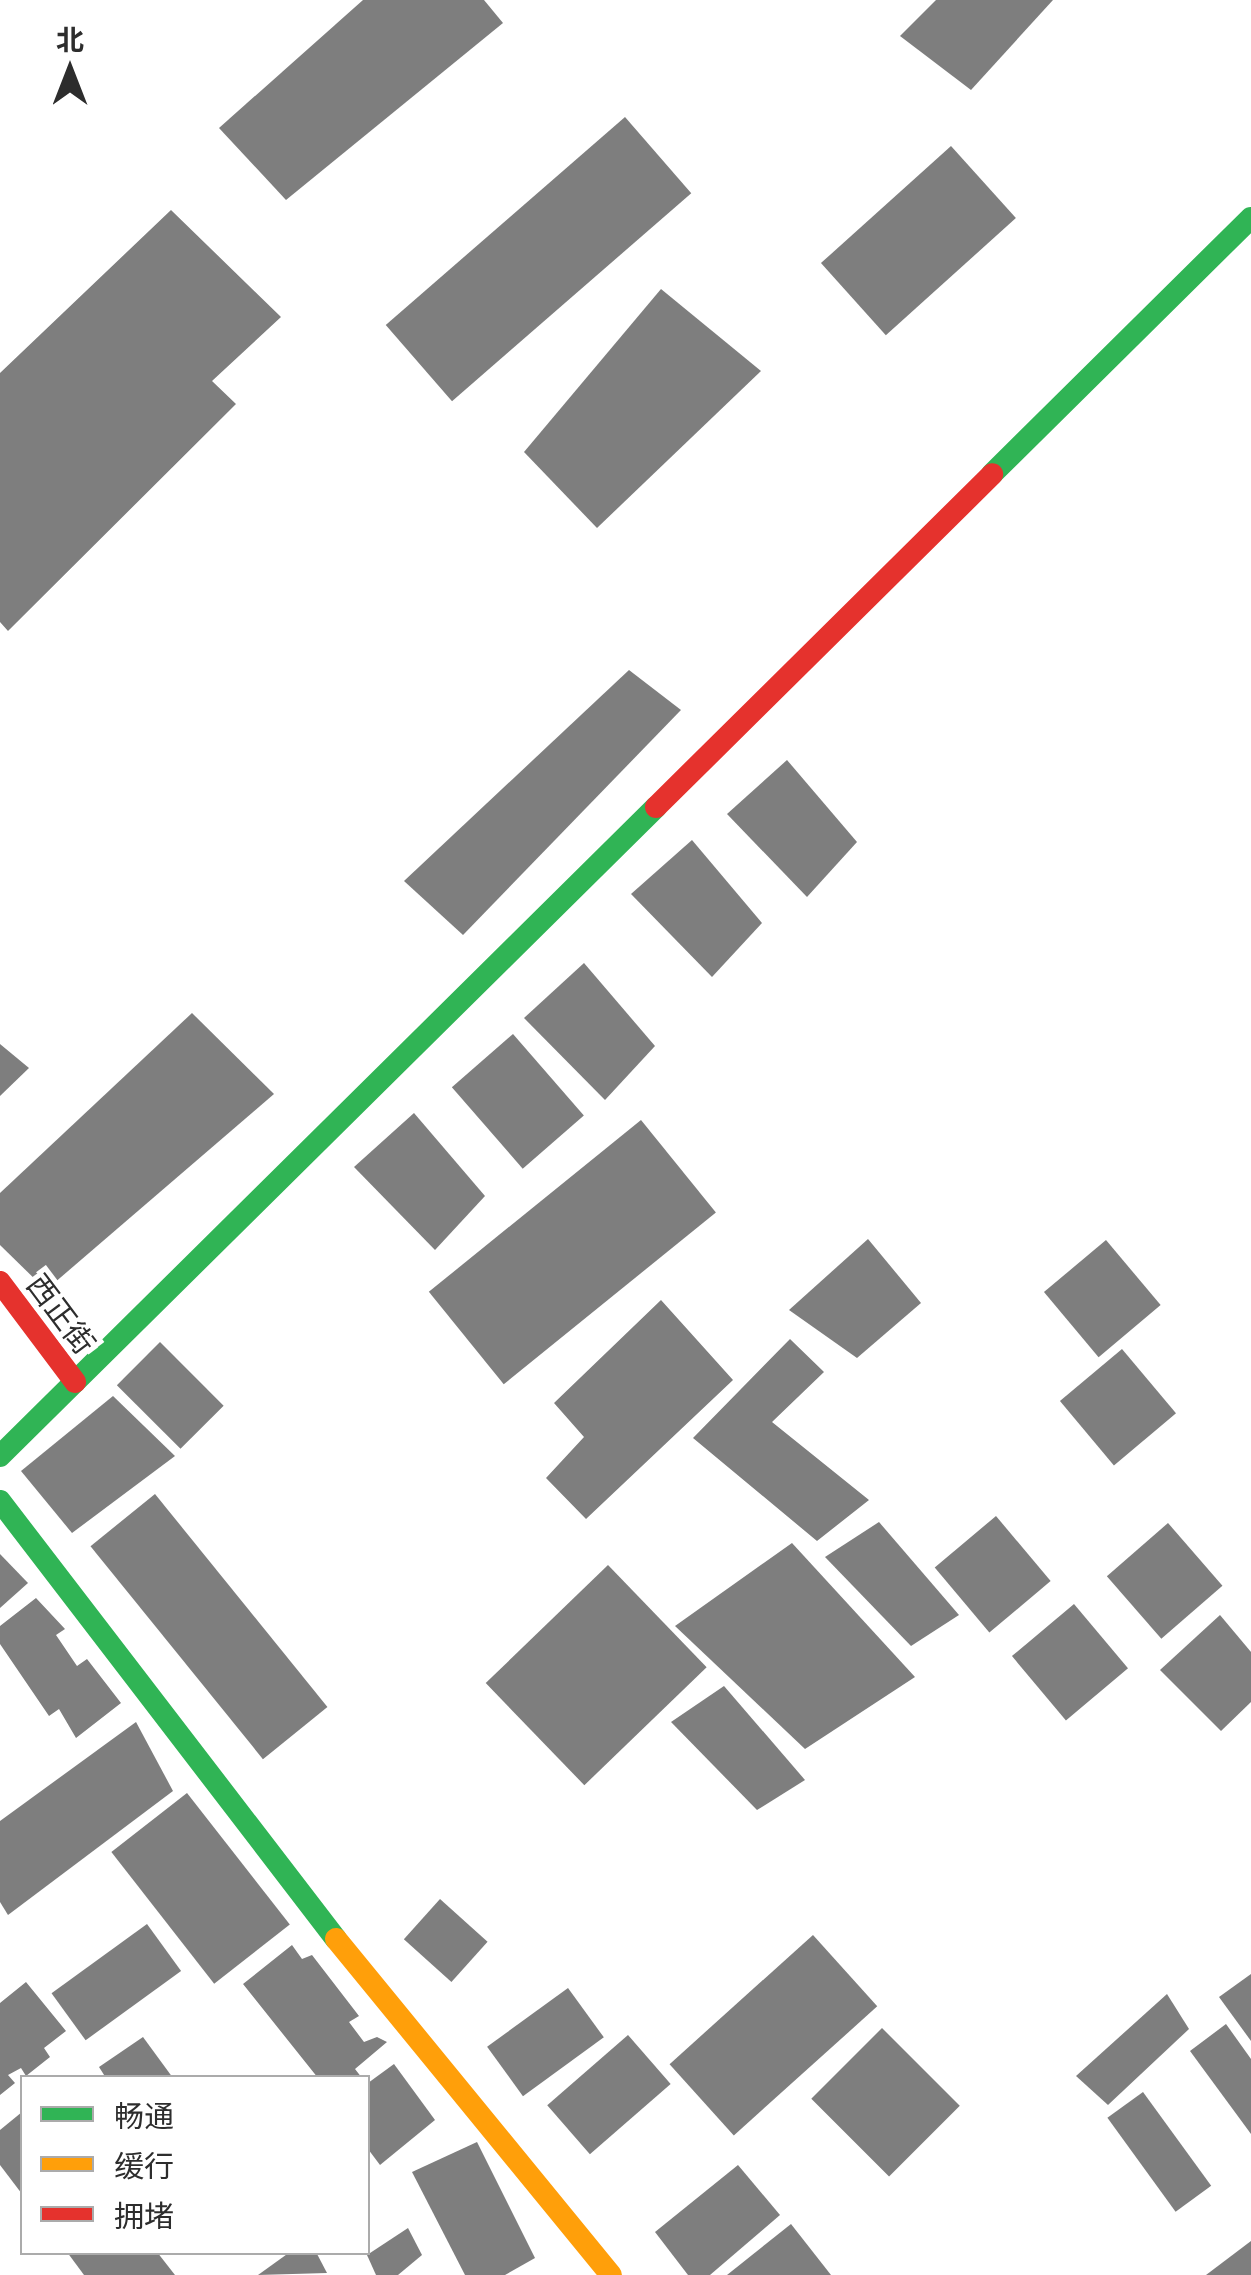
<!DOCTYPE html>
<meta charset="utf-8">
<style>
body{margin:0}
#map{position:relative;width:1251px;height:2275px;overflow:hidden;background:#fff;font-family:Ubuntu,"Noto Sans SC",sans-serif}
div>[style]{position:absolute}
.building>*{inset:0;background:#7e7e7e;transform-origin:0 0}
.fast>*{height:22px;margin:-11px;padding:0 11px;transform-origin:11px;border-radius:11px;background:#30b455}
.slow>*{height:22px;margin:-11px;padding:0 11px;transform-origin:11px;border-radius:11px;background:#ff9f0a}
.jam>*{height:22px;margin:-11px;padding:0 11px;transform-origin:11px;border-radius:11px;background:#e5322d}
span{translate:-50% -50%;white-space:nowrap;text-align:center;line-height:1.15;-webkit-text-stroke:10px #fff;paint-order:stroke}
.street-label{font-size:30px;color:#2d2d2d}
.legend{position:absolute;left:20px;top:2075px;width:350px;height:180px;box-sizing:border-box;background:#fff;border:2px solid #ababab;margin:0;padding:12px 18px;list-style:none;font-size:30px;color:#2d2d2d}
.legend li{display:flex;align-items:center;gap:20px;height:50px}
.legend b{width:50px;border:2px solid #ababab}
.north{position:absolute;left:20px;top:20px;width:100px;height:100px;-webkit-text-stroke:8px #fff;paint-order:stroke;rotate:0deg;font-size:28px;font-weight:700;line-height:40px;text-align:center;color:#2d2d2d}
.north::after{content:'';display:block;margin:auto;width:35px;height:45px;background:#2d2d2d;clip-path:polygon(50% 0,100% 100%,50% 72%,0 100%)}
</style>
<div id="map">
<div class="building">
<div style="clip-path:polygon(363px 0,484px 0,503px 23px,286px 200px,219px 128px)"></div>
<div style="clip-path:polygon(936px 0,1053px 0,971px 90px,900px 36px)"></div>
<div style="left:625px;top:117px;width:101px;height:317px;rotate:49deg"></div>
<div style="left:951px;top:146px;width:97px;height:175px;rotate:48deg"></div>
<div style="clip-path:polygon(171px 210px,281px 317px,212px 381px,236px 404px,8px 631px,0 622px,0 373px)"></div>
<div style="clip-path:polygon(661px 289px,761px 371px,597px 528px,524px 452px)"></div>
<div style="clip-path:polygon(629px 670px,681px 710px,463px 935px,404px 881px)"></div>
<div style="clip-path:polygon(787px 760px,857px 842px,807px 897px,727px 814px)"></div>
<div style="clip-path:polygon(692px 840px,762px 923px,712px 977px,631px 894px)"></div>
<div style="clip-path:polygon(584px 963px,655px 1046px,605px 1100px,524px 1018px)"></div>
<div style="clip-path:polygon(192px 1013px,274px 1094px,46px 1290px,0 1245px,0 1193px)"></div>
<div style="left:513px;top:1034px;width:108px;height:81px;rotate:49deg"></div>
<div style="clip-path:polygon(0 1044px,29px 1068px,0 1096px)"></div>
<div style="clip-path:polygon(414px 1113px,485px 1196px,435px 1250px,354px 1167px)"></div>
<div style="left:641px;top:1120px;width:119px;height:273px;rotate:51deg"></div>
<div style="clip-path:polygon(868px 1239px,921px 1303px,857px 1358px,789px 1310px)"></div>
<div style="left:1106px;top:1240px;width:85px;height:81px;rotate:50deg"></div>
<div style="clip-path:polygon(661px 1300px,733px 1380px,586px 1519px,546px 1478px,584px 1437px,554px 1403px)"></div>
<div style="clip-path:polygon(790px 1339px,824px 1372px,772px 1422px,869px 1500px,817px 1541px,693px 1438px)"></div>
<div style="left:160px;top:1342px;width:90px;height:61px;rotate:45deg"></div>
<div style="left:1122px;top:1349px;width:84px;height:81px;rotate:50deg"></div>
<div style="clip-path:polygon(113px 1396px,175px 1456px,72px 1533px,21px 1471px)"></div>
<div style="left:155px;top:1494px;width:274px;height:83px;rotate:51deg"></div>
<div style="left:996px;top:1516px;width:85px;height:80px;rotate:50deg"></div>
<div style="clip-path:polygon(879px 1522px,959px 1615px,911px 1646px,825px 1557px)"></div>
<div style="left:1168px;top:1523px;width:83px;height:81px;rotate:49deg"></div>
<div style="clip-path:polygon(792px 1543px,915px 1677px,805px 1749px,675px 1626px)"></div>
<div style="clip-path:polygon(0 1554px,28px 1583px,0 1608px)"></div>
<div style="left:608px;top:1565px;width:142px;height:170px;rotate:46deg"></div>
<div style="clip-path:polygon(36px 1598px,65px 1629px,56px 1635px,77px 1666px,87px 1659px,121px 1703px,76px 1738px,59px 1709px,49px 1716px,0 1644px,0 1626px)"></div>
<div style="left:1074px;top:1604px;width:84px;height:81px;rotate:50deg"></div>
<div style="clip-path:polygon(1220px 1615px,1251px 1652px,1251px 1702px,1221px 1731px,1160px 1670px)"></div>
<div style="clip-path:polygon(724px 1686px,805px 1780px,757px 1810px,671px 1722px)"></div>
<div style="clip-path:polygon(136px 1722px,173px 1791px,8px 1915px,0 1902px,0 1821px)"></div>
<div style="left:187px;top:1793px;width:167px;height:96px;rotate:52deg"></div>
<div style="left:440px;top:1899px;width:64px;height:54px;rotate:42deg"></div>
<div style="left:147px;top:1924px;width:58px;height:118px;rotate:54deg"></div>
<div style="left:813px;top:1935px;width:96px;height:193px;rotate:48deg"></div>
<div style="clip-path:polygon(292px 1945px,302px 1959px,312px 1955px,359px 2016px,349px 2022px,364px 2042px,377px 2037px,387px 2042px,355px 2069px,362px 2078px,318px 2078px,243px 1984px)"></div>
<div style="clip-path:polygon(1251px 1974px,1251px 2041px,1219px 1997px)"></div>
<div style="clip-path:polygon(26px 1982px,66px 2031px,44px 2048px,50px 2057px,26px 2076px,21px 2068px,8px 2075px,15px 2083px,0 2095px,0 2003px)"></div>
<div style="left:568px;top:1988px;width:61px;height:100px;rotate:54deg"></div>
<div style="clip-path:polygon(1167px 1994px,1189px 2029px,1108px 2105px,1076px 2076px)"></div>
<div style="clip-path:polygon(1226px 2024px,1251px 2059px,1251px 2134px,1190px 2051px)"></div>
<div style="left:882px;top:2028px;width:110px;height:100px;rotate:45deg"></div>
<div style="left:628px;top:2035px;width:65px;height:107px;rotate:49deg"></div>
<div style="clip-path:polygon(143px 2037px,173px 2078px,106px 2078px,99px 2067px)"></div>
<div style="clip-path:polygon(394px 2064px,435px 2120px,380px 2165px,368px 2149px,368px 2083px)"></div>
<div style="left:1143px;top:2092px;width:116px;height:44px;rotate:54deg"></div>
<div style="clip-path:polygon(22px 2112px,22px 2194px,0 2165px,0 2130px)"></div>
<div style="clip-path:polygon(477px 2142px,535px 2258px,505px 2275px,465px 2275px,412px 2172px)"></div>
<div style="clip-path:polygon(738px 2165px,780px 2215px,710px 2275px,688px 2275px,655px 2232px)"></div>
<div style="clip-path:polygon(791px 2224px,831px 2275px,727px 2275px)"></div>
<div style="clip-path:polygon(408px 2228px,422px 2255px,398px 2275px,376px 2275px,367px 2255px)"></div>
<div style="clip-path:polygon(1251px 2241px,1251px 2275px,1206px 2275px)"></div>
<div style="clip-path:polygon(67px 2252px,157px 2252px,175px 2275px,84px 2275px)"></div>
<div style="clip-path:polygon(290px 2252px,316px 2252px,327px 2273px,258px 2275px)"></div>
</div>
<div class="fast">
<div style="left:992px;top:474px;width:364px;rotate:-44.7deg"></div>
<div style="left:0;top:1456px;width:923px;rotate:-44.69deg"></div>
<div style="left:0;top:1501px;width:552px;rotate:52.51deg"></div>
</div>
<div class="slow">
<div style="left:336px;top:1939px;width:434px;rotate:50.7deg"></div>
</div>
<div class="jam">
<div style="left:656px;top:807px;width:473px;rotate:-44.7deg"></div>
<div style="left:0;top:1282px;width:125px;rotate:53.1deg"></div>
</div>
<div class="street-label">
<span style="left:61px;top:1314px;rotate:53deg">西正街</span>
</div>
<ul class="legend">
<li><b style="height:12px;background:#30b455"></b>畅通</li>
<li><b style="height:12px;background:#ff9f0a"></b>缓行</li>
<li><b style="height:12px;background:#e5322d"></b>拥堵</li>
</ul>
<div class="north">北</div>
</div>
